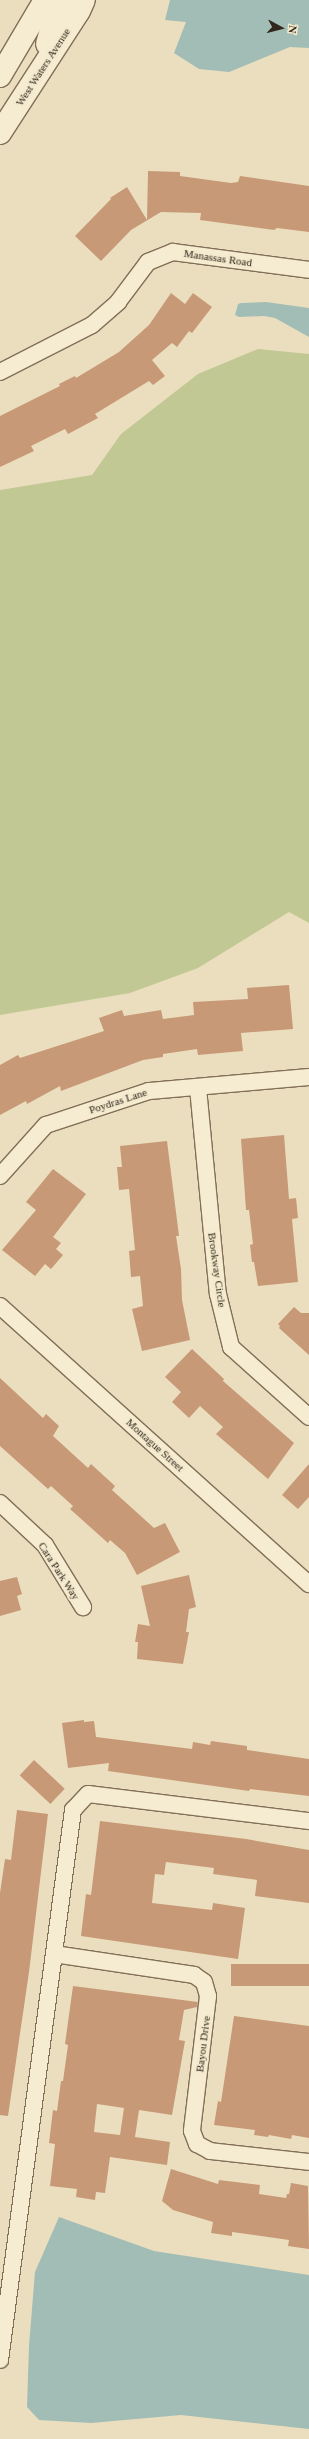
<!DOCTYPE html>
<style>
body{margin:0}
#map{position:relative;width:309px;height:2439px;overflow:hidden;background:#ebdebe;font-family:Georgia,serif}
div>[style]{position:absolute}
.green>*{inset:0;background:#c1c893}
.water>*{inset:0;background:#a1bdb5}
.building>*{inset:0;background:#c79976;transform-origin:0 0}
.roads{filter:drop-shadow(1px 0 #826f58) drop-shadow(-1px 0 #826f58) drop-shadow(0 1px #826f58) drop-shadow(0 -1px #826f58)}
.street>*{height:16px;margin:-8px;padding:0 8px;transform-origin:8px;border-radius:8px;background:#f6ecd1}
.secondary>*{height:22px;margin:-11px;padding:0 11px;transform-origin:11px;border-radius:11px;background:#f6ecd1}
span{translate:-50% -50%;white-space:nowrap;text-align:center;line-height:1.15;-webkit-text-stroke:4px #f3e9cd;paint-order:stroke}
.street-label{font-size:11px;color:#32271c}
.north{position:absolute;left:261px;top:8px;width:40px;height:40px;-webkit-text-stroke:3px #f3e9cd;paint-order:stroke;rotate:97deg;font-size:11px;font-weight:700;line-height:16px;text-align:center;color:#32271c}
.north::after{content:'';display:block;margin:auto;width:14px;height:18px;background:#32271c;clip-path:polygon(50% 0,100% 100%,50% 72%,0 100%)}
</style>
<div id="map">
<div class="green">
<div style="clip-path:polygon(258px 349px,309px 354px,309px 923px,289px 912px,198px 968px,130px 993px,0 1015px,0 490px,92px 475px,121px 434px,198px 374px)"></div>
</div>
<div class="water">
<div style="clip-path:polygon(170px 0,309px 0,309px 48px,290px 47px,229px 72px,199px 69px,174px 53px,186px 22px,165px 20px)"></div>
<div style="clip-path:polygon(266px 302px,309px 308px,309px 337px,275px 318px,264px 316px,239px 317px,235px 315px,238px 304px,241px 303px)"></div>
<div style="clip-path:polygon(59px 2217px,154px 2251px,309px 2275px,309px 2429px,181px 2415px,91px 2423px,39px 2420px,27px 2407px,29px 2346px,35px 2272px)"></div>
</div>
<div class="building">
<div style="clip-path:polygon(148px 171px,180px 172px,180px 176px,231px 183px,238px 182px,240px 176px,309px 186px,309px 232px,277px 228px,274px 230px,200px 220px,201px 213px,161px 212px,131px 230px,101px 261px,75px 236px,111px 199px,110px 198px,127px 187px,147px 220px)"></div>
<div style="clip-path:polygon(171px 293px,185px 304px,193px 293px,212px 307px,192px 333px,189px 331px,177px 347px,172px 343px,152px 360px,165px 376px,153px 385px,149px 381px,95px 414px,98px 418px,68px 434px,65px 429px,31px 446px,34px 451px,0 467px,0 416px,60px 386px,59px 384px,75px 376px,76px 378px,119px 352px,149px 325px)"></div>
<div style="clip-path:polygon(289px 985px,293px 1029px,241px 1033px,243px 1051px,198px 1055px,197px 1049px,163px 1054px,163px 1057px,143px 1060px,61px 1091px,60px 1086px,27px 1104px,26px 1101px,0 1115px,0 1065px,18px 1055px,20px 1058px,104px 1031px,99px 1018px,122px 1010px,124px 1016px,161px 1010px,163px 1019px,194px 1015px,193px 1002px,248px 999px,247px 988px)"></div>
<div style="clip-path:polygon(284px 1135px,289px 1199px,296px 1198px,298px 1218px,292px 1219px,298px 1282px,258px 1286px,254px 1262px,252px 1262px,250px 1245px,253px 1244px,249px 1210px,246px 1210px,241px 1139px)"></div>
<div style="clip-path:polygon(167px 1141px,179px 1236px,176px 1236px,181px 1269px,182px 1300px,190px 1340px,142px 1351px,132px 1309px,143px 1306px,140px 1276px,131px 1277px,129px 1251px,135px 1250px,129px 1189px,119px 1190px,117px 1167px,122px 1167px,120px 1146px)"></div>
<div style="clip-path:polygon(53px 1169px,86px 1194px,53px 1237px,61px 1243px,56px 1249px,63px 1255px,51px 1269px,45px 1264px,35px 1276px,2px 1250px,36px 1210px,26px 1202px)"></div>
<div style="clip-path:polygon(294px 1307px,301px 1313px,309px 1313px,309px 1355px,279px 1328px,280px 1326px,278px 1324px)"></div>
<div style="clip-path:polygon(192px 1349px,224px 1379px,223px 1381px,294px 1443px,268px 1479px,216px 1434px,223px 1427px,200px 1406px,189px 1418px,172px 1402px,181px 1392px,165px 1377px)"></div>
<div style="clip-path:polygon(0 1378px,43px 1418px,46px 1414px,59px 1426px,53px 1436px,88px 1468px,91px 1464px,115px 1486px,112px 1490px,154px 1528px,165px 1523px,180px 1552px,137px 1575px,125px 1553px,110px 1540px,108px 1543px,70px 1509px,73px 1506px,51px 1486px,48px 1489px,0 1446px)"></div>
<div style="clip-path:polygon(309px 1464px,309px 1497px,298px 1509px,282px 1495px)"></div>
<div style="clip-path:polygon(189px 1575px,196px 1607px,189px 1609px,186px 1632px,189px 1632px,183px 1664px,137px 1659px,138px 1642px,135px 1642px,138px 1624px,150px 1626px,141px 1586px)"></div>
<div style="clip-path:polygon(17px 1577px,22px 1594px,17px 1596px,21px 1610px,0 1616px,0 1581px)"></div>
<div style="clip-path:polygon(84px 1720px,84px 1722px,94px 1721px,96px 1737px,192px 1749px,193px 1742px,210px 1745px,211px 1741px,247px 1746px,247px 1750px,309px 1759px,309px 1796px,250px 1789px,249px 1791px,108px 1771px,109px 1763px,68px 1768px,62px 1723px)"></div>
<div style="left:34px;top:1760px;width:42px;height:21px;rotate:43deg"></div>
<div style="clip-path:polygon(17px 1810px,48px 1814px,29px 1972px,8px 2116px,0 2115px,0 1893px,5px 1859px,11px 1860px)"></div>
<div style="clip-path:polygon(100px 1821px,246px 1839px,309px 1850px,309px 1903px,255px 1896px,257px 1880px,213px 1874px,214px 1868px,166px 1862px,164px 1875px,155px 1874px,152px 1903px,212px 1910px,213px 1903px,245px 1908px,238px 1959px,81px 1936px,86px 1894px,91px 1895px)"></div>
<div style="left:309px;top:1964px;width:22px;height:78px;rotate:90deg"></div>
<div style="clip-path:polygon(evenodd,73px 1986px,198px 2002px,197px 2007px,184px 2010px,179px 2040px,185px 2041px,172px 2115px,139px 2110px,135px 2137px,170px 2142px,167px 2165px,110px 2157px,105px 2193px,96px 2192px,95px 2200px,76px 2197px,77px 2189px,50px 2186px,55px 2144px,49px 2143px,53px 2110px,57px 2111px,61px 2081px,63px 2081px,68px 2045px,65px 2044px,73px 1986px,97px 2104px,124px 2108px,120px 2135px,94px 2132px,97px 2104px)"></div>
<div style="clip-path:polygon(234px 2016px,309px 2026px,309px 2138px,292px 2135px,291px 2139px,269px 2135px,268px 2137px,254px 2135px,255px 2130px,214px 2125px,218px 2101px,221px 2102px)"></div>
<div style="clip-path:polygon(171px 2169px,218px 2184px,219px 2180px,260px 2185px,259px 2194px,286px 2198px,287px 2194px,289px 2194px,291px 2183px,308px 2186px,309px 2249px,288px 2246px,289px 2240px,232px 2232px,232px 2236px,211px 2233px,213px 2222px,173px 2210px,162px 2201px)"></div>
</div>
<div class="roads">
<div class="street">
<div style="left:0;top:372px;width:103px;rotate:-27.1deg"></div>
<div style="left:92px;top:325px;width:35px;rotate:-41deg"></div>
<div style="left:118px;top:302px;width:50px;rotate:-53.1deg"></div>
<div style="left:148px;top:262px;width:27px;rotate:-22deg"></div>
<div style="left:173px;top:252px;width:137px;rotate:7.5deg"></div>
<div style="left:198px;top:1088px;width:207px;rotate:84.5deg"></div>
<div style="left:218px;top:1294px;width:55px;rotate:76.2deg"></div>
<div style="left:231px;top:1347px;width:105px;rotate:41.9deg"></div>
<div style="left:0;top:1176px;width:69px;rotate:-48deg"></div>
<div style="left:46px;top:1125px;width:108px;rotate:-18.3deg"></div>
<div style="left:149px;top:1091px;width:161px;rotate:-5deg"></div>
<div style="left:0;top:1306px;width:416px;rotate:42deg"></div>
<div style="left:0;top:1503px;width:62px;rotate:43deg"></div>
<div style="left:45px;top:1545px;width:73px;rotate:58.5deg"></div>
<div style="left:54px;top:1954px;width:142px;rotate:8.5deg"></div>
<div style="left:194px;top:1975px;width:12px;rotate:35deg"></div>
<div style="left:204px;top:1982px;width:15px;rotate:74deg"></div>
<div style="left:208px;top:1996px;width:136px;rotate:96.8deg"></div>
<div style="left:192px;top:2131px;width:14px;rotate:69deg"></div>
<div style="left:197px;top:2144px;width:15px;rotate:28deg"></div>
<div style="left:210px;top:2151px;width:100px;rotate:6.3deg"></div>
<div style="left:0;top:2360px;width:555px;rotate:-82.44deg"></div>
<div style="left:73px;top:1810px;width:22px;rotate:-47deg"></div>
<div style="left:88px;top:1794px;width:223px;rotate:7deg"></div>
</div>
<div class="secondary">
<div style="left:47px;top:44px;width:15px;rotate:-74deg"></div>
<div style="left:51px;top:30px;width:34px;rotate:-63deg"></div>
<div style="left:0;top:76px;width:88px;rotate:-59.4deg"></div>
<div style="left:0;top:133px;width:145px;rotate:-57.1deg"></div>
<div style="left:79px;top:11px;width:12px;rotate:-66deg"></div>
</div>
</div>
<div class="street-label">
<span style="left:43px;top:67px;rotate:-57deg">West Waters Avenue</span>
<span style="left:218px;top:258px;rotate:8deg">Manassas Road</span>
<span style="left:118px;top:1101px;rotate:-18deg">Poydras Lane</span>
<span style="left:217px;top:1270px;rotate:82deg">Brookway Circle</span>
<span style="left:155px;top:1445px;rotate:42deg">Montague Street</span>
<span style="left:59px;top:1571px;rotate:57deg">Cara Park Way</span>
<span style="left:203px;top:2044px;rotate:-83deg">Bayou Drive</span>
</div>
<div class="north">N</div>
</div>
